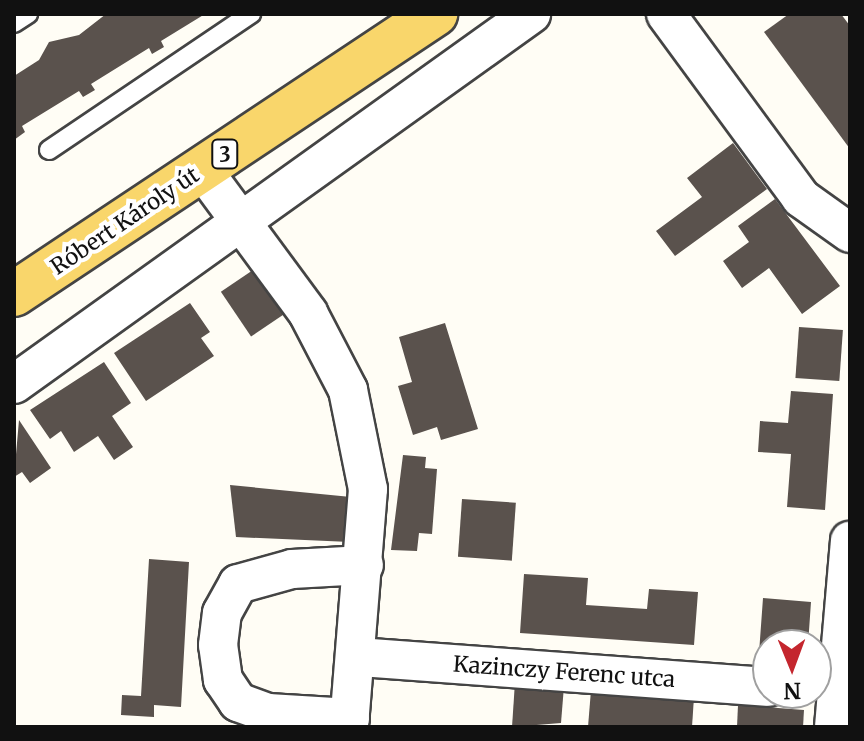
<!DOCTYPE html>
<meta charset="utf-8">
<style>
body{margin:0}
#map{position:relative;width:864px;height:741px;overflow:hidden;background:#fffdf5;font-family:Merriweather,serif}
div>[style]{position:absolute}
.building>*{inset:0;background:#5a524d;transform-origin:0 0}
.roads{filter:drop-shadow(2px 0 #444) drop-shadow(-2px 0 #444) drop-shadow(0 2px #444) drop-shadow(0 -2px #444)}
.lane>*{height:18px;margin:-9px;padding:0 9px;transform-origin:9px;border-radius:9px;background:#fff}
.street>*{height:38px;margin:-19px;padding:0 19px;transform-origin:19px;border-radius:19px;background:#fff}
.primary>*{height:44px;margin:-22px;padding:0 22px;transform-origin:22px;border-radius:22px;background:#f9d66b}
span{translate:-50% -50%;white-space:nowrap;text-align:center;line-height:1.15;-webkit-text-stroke:8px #fff;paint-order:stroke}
.shield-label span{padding:2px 6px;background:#fff;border:2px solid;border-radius:6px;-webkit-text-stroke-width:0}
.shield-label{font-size:20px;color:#111;font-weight:700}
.street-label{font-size:22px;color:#111}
.frame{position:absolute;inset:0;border:16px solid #111;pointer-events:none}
.north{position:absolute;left:752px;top:629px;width:80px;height:80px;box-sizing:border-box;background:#fff;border:2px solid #a0a0a0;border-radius:50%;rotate:179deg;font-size:22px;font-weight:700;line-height:32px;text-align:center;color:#111}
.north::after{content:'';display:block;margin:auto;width:28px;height:36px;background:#c4262e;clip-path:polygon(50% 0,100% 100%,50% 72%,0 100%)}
</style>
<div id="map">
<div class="building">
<div style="clip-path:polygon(106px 14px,205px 14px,161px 41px,164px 47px,152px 54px,149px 48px,91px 84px,95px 90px,83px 97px,79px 91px,22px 126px,25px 132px,14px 140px,14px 76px,39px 60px,49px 42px,79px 35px)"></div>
<div style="clip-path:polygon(789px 14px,841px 14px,850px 26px,850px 149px,764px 32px)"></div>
<div style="clip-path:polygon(733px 143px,767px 189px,675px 256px,656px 231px,702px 197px,687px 178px)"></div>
<div style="clip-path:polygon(775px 199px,840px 286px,802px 314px,769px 268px,742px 288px,723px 261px,749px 242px,738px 226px)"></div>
<div style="left:259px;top:266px;width:54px;height:46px;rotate:56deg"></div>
<div style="clip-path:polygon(190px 303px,210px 332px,201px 338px,214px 356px,146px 401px,114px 353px)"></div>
<div style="clip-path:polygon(445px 323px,478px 429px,441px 440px,437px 427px,413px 435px,398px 386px,412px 382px,399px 337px)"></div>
<div style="left:799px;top:327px;width:44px;height:51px;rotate:4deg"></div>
<div style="clip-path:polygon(104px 362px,131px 403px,112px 416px,133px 447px,114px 460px,98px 436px,74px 452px,61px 431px,50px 439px,30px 410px)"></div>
<div style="clip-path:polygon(791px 391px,833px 394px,825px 510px,787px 507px,791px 454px,758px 452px,760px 421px,788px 423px)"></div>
<div style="clip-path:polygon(19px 420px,51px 468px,30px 483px,22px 472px,14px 477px)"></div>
<div style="clip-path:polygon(403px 455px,426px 457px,425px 468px,437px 469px,432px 534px,419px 533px,417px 551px,391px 550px)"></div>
<div style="clip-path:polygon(230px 485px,351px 497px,350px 542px,236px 537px)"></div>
<div style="left:462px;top:499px;width:54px;height:58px;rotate:4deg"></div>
<div style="clip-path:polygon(149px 559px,189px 562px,181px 707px,154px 705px,154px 717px,121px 715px,122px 695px,141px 696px)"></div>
<div style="clip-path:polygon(524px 574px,588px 578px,586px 605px,647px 609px,649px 589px,698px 592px,694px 645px,520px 633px)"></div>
<div style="clip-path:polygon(763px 598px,811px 602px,808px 645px,768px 645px,768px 654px,759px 653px)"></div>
<div style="clip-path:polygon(515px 682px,564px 686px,561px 723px,512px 727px)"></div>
<div style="clip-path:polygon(591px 690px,694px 697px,692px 727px,588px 727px)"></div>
<div style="clip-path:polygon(738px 705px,804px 710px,803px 727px,737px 727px)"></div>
</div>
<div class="roads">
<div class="lane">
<div style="left:14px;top:23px;width:17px;rotate:-33deg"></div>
<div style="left:49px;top:150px;width:244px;rotate:-34deg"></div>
</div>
<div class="street">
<div style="left:666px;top:14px;width:228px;rotate:53.7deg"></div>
<div style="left:801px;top:198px;width:60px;rotate:35.5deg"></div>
<div style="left:202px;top:169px;width:179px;rotate:53.6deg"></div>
<div style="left:308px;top:313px;width:87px;rotate:62.5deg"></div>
<div style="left:348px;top:390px;width:101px;rotate:78.6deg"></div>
<div style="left:368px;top:489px;width:239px;rotate:94.6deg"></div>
<div style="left:14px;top:384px;width:636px;rotate:-35.59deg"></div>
<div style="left:359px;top:657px;width:410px;rotate:4.2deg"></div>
<div style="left:350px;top:718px;width:82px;rotate:-176.5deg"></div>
<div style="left:268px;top:713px;width:32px;rotate:-160deg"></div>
<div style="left:238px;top:702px;width:27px;rotate:-124deg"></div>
<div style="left:223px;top:680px;width:35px;rotate:-98deg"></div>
<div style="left:218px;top:645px;width:32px;rotate:-83deg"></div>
<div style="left:222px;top:613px;width:33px;rotate:-61deg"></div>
<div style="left:238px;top:584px;width:56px;rotate:-15.5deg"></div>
<div style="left:292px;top:569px;width:72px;rotate:-3.2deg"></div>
<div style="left:834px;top:727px;width:187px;rotate:-85.1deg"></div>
</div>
<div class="primary">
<div style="left:14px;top:294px;width:506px;rotate:-33.63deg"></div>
</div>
</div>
<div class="shield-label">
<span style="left:225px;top:154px">3</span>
</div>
<div class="street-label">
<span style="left:125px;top:221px;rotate:-34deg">Róbert Károly út</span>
<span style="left:564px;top:672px;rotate:4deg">Kazinczy Ferenc utca</span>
</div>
<div class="frame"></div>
<div class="north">N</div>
</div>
